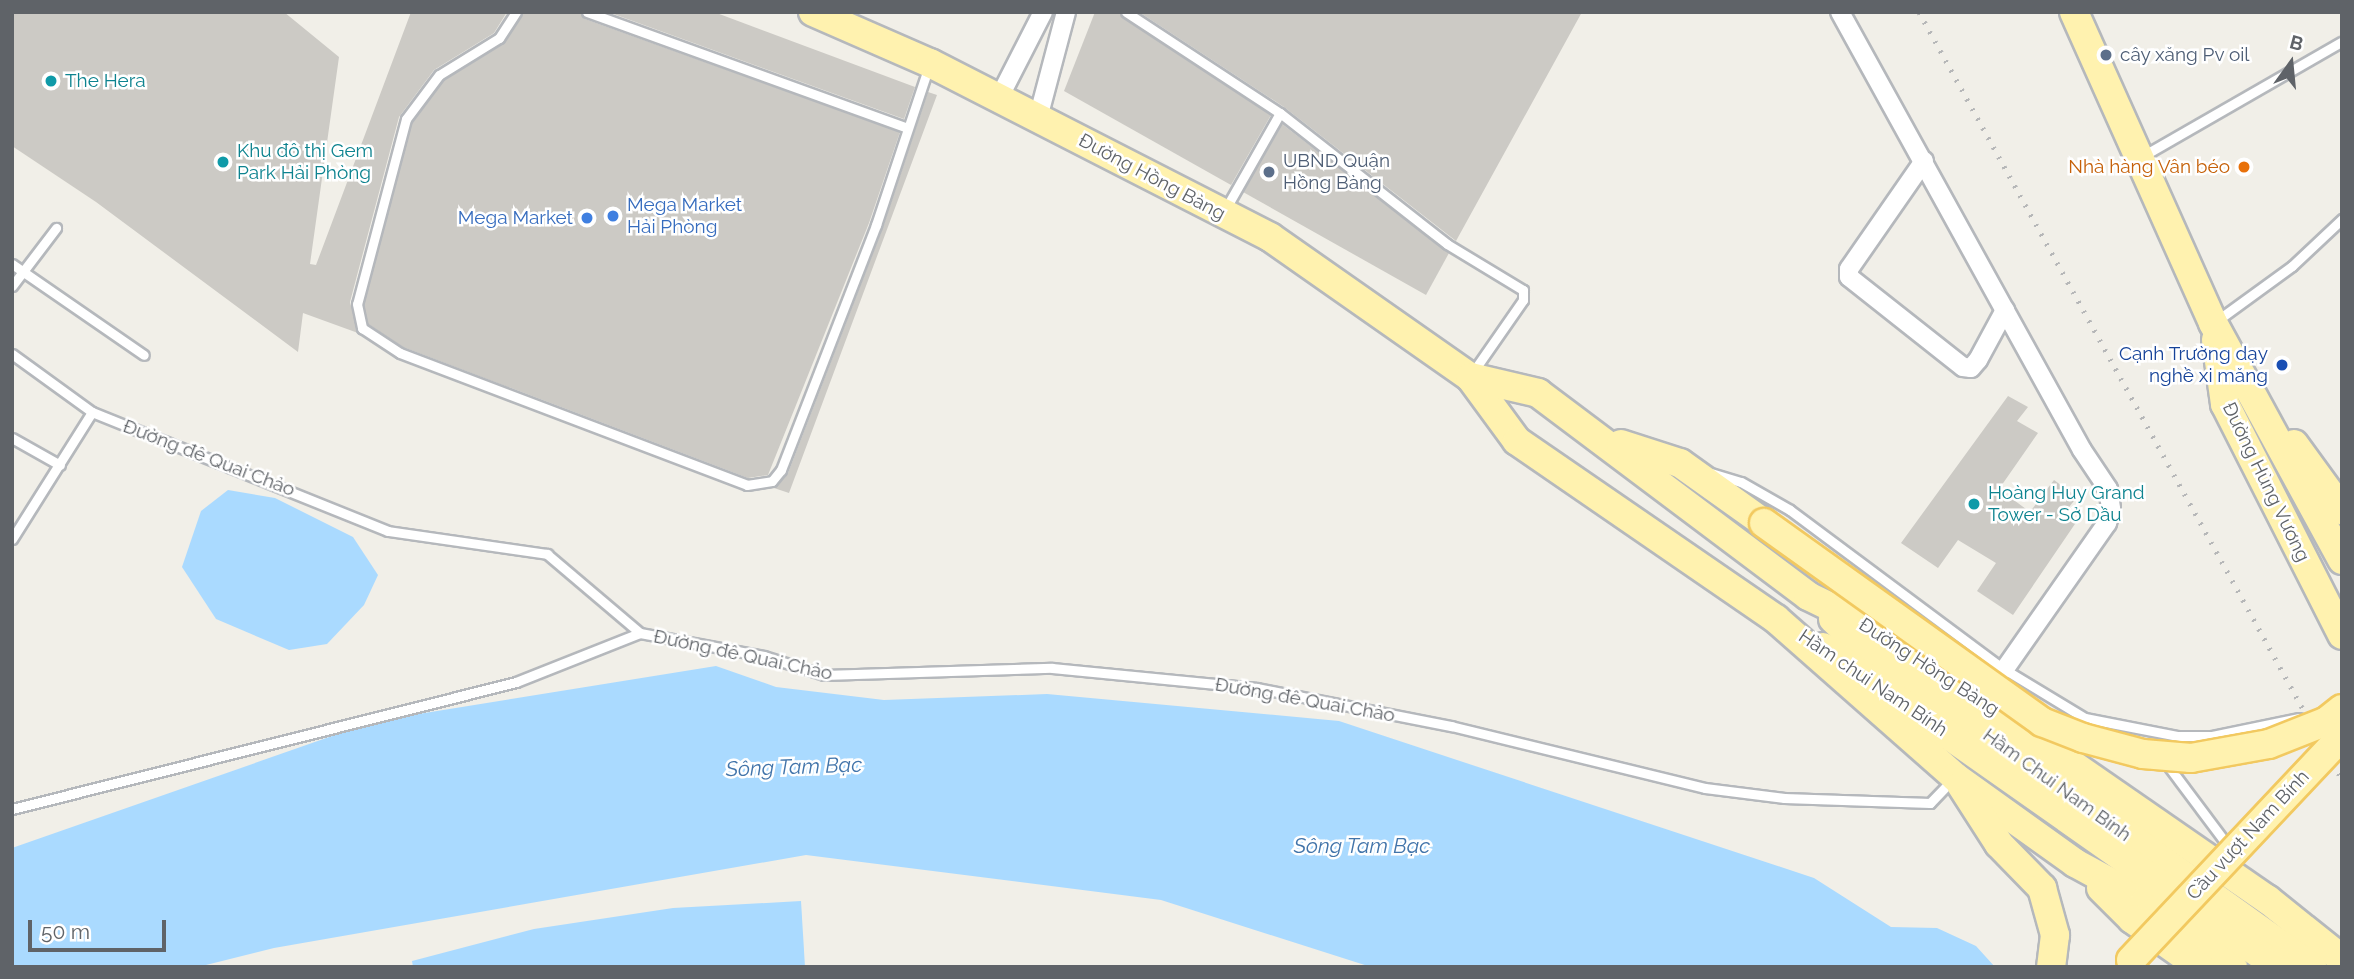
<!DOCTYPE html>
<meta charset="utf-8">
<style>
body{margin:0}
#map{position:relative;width:2354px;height:979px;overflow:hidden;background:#f1efe8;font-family:Raleway,sans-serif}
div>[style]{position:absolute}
.water>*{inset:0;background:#aadaff}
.building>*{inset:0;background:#cccac5}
.roads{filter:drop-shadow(2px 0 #b5b8bc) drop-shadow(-2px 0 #b5b8bc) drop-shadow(0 2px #b5b8bc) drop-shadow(0 -2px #b5b8bc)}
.service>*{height:9px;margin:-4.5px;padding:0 4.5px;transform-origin:4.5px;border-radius:4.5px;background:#fff}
.minor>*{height:18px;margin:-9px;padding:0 9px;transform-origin:9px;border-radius:9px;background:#fff}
.primary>*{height:28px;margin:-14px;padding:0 14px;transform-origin:14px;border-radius:14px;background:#fff2af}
.rail>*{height:5px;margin-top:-2.5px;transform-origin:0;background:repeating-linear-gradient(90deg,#b6b7b8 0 2px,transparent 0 11px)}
.bridges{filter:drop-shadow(2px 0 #f2c960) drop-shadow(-2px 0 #f2c960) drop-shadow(0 2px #f2c960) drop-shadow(0 -2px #f2c960)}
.primary-bridge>*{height:28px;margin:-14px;padding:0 14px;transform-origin:14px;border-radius:14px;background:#fff2af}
.dots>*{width:19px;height:19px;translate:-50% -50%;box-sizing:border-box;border:4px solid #fff;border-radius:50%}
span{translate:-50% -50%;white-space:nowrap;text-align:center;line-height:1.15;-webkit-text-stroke:5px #fff;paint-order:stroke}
.service-label{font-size:19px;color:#4e5e75}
.left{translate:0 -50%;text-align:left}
.culture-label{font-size:19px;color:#0d838f}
.food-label{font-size:19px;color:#c56008}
.right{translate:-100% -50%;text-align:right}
.street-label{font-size:19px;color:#5f6368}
.shop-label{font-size:19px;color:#366cbe}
.transit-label{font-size:19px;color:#164399}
.water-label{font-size:21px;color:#4174aa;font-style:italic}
.frame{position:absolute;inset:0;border:14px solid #5f6368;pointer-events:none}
.north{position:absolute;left:2256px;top:28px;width:70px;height:70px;-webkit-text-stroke:5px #fff;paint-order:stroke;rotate:15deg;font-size:19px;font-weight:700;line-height:28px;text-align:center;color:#5f6368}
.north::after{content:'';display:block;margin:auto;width:24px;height:32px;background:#5f6368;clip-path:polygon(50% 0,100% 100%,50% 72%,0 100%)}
.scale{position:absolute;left:28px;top:920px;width:138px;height:32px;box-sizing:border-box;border:4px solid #5f6368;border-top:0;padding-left:9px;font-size:21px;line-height:24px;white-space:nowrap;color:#5f6368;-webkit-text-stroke:5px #fff;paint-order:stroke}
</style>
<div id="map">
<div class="water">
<div style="clip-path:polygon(228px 490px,275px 498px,353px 537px,378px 575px,364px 605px,327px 644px,289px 650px,216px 619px,182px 567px,201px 511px)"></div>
<div style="clip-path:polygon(716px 666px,776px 687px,884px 700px,1047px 694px,1339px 721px,1814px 878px,1891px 927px,1937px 928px,1976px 946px,1995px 967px,1371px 967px,1161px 900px,806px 855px,274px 948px,198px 967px,12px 967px,12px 848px,375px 721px)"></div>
<div style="clip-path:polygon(801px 901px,805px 967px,413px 967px,412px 961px,534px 929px,673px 908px)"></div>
</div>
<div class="building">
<div style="clip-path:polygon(12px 12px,284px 12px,339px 57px,310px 264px,316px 265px,411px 12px,507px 12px,494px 33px,434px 70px,399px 117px,350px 302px,358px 333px,303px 313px,298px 352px,96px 202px,12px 146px)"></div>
<div style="clip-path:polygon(523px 12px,580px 12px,585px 19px,900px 132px,869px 223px,768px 475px,748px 478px,403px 347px,368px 324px,364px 304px,412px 122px,444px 80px,504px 42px)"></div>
<div style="clip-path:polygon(608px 12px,714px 12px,915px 87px,904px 119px)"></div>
<div style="clip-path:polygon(1095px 12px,1119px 12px,1271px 115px,1231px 185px,1064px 91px)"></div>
<div style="clip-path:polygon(1139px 12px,1582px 12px,1456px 241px,1284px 107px)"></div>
<div style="clip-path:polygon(928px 92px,937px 95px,789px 493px,774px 488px,788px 473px,883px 227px)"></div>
<div style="clip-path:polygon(1282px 124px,1449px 253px,1426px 295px,1243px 192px)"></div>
<div style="clip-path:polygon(2008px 396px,2028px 407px,2017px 421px,2038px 433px,1999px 489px,2030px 512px,2054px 480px,2077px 497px,2066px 511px,2077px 521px,2013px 615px,1977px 591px,1996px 563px,1958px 540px,1938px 568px,1901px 543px)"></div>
</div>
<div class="roads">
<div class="service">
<div style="left:516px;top:12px;width:31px;rotate:123deg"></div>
<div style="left:499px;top:38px;width:70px;rotate:148.3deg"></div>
<div style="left:439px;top:75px;width:55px;rotate:126.9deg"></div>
<div style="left:406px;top:119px;width:191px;rotate:104.8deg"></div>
<div style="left:357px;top:304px;width:25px;rotate:78deg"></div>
<div style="left:362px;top:328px;width:45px;rotate:33.3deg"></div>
<div style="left:400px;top:353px;width:371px;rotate:20.8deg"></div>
<div style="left:747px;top:485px;width:25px;rotate:-9deg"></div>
<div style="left:772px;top:481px;width:14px;rotate:-51deg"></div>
<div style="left:781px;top:470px;width:263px;rotate:-68.8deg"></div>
<div style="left:876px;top:225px;width:168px;rotate:-71.6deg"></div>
<div style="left:587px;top:12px;width:341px;rotate:19.9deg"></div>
<div style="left:1126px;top:12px;width:184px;rotate:33.3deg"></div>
<div style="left:1280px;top:113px;width:212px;rotate:38.1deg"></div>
<div style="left:1447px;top:244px;width:89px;rotate:31.2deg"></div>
<div style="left:1523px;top:290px;width:10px;rotate:90deg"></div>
<div style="left:1523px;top:300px;width:88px;rotate:124.8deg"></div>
<div style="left:2141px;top:157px;width:231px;rotate:-29.9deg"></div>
<div style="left:1226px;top:208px;width:109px;rotate:-60.4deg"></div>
<div style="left:12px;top:264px;width:160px;rotate:34.6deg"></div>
<div style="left:12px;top:286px;width:73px;rotate:-52.8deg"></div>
<div style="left:2215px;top:322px;width:95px;rotate:-36deg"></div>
<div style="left:2292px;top:266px;width:69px;rotate:-43.2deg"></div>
<div style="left:12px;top:354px;width:99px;rotate:35.9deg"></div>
<div style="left:92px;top:412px;width:319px;rotate:21.9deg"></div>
<div style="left:388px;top:531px;width:161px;rotate:8.2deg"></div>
<div style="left:547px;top:554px;width:122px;rotate:40.3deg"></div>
<div style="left:12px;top:438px;width:55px;rotate:29.4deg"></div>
<div style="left:1711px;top:473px;width:31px;rotate:17deg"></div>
<div style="left:1741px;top:482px;width:56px;rotate:29.7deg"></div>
<div style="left:1790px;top:510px;width:261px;rotate:36.7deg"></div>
<div style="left:1999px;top:666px;width:100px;rotate:31.2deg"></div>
<div style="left:2085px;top:718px;width:95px;rotate:11deg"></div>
<div style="left:2178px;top:736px;width:34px"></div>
<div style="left:2212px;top:736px;width:89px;rotate:-11.7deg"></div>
<div style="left:12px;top:539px;width:150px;rotate:-57.8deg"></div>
<div style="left:2166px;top:763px;width:109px;rotate:53.2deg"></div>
<div style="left:12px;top:809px;width:520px;rotate:-14.14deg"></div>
<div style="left:516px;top:682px;width:133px;rotate:-21.6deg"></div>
<div style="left:640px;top:633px;width:126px;rotate:10.5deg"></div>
<div style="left:764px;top:656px;width:63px;rotate:17.6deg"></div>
<div style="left:824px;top:675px;width:228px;rotate:-1.8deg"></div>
<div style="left:1052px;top:668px;width:206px;rotate:5.6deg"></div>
<div style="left:1257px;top:688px;width:198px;rotate:11.1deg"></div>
<div style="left:1451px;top:726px;width:261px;rotate:13.7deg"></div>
<div style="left:1705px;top:788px;width:80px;rotate:7.2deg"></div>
<div style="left:1784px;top:798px;width:146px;rotate:2deg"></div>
<div style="left:1930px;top:803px;width:32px;rotate:-46deg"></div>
</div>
<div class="minor">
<div style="left:1840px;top:12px;width:500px;rotate:61.08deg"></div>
<div style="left:2082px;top:450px;width:47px;rotate:56.3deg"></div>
<div style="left:2108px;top:489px;width:20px;rotate:81deg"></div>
<div style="left:2111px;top:509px;width:15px;rotate:106deg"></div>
<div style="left:2107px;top:523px;width:179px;rotate:125deg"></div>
<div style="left:999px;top:98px;width:97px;rotate:-62.9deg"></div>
<div style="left:1038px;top:118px;width:110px;rotate:-75.2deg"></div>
<div style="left:1924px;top:161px;width:131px;rotate:124.8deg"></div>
<div style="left:1849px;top:269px;width:8px;rotate:90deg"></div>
<div style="left:1849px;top:277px;width:145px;rotate:38.3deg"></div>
<div style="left:1963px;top:367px;width:8px;rotate:7deg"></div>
<div style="left:1971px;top:368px;width:11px;rotate:-49deg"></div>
<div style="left:1978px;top:360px;width:57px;rotate:-61.6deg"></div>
</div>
<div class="primary">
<div style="left:813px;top:12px;width:128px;rotate:23.6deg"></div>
<div style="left:930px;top:63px;width:382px;rotate:27.1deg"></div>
<div style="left:1270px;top:237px;width:244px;rotate:35deg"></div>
<div style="left:1470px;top:377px;width:79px;rotate:53.7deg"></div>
<div style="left:1517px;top:441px;width:314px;rotate:34.5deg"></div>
<div style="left:1776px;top:619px;width:239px;rotate:41.4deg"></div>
<div style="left:1955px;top:777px;width:148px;rotate:35.6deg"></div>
<div style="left:2075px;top:863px;width:80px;rotate:28.5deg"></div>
<div style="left:2145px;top:901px;width:110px;rotate:36.9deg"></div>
<div style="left:2074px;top:12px;width:341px;rotate:65.9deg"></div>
<div style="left:2213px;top:323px;width:270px;rotate:61.4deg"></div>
<div style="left:2216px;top:340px;width:65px;rotate:82deg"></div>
<div style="left:2225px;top:404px;width:259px;rotate:63.1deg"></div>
<div style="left:1470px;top:377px;width:70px;rotate:13.2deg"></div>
<div style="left:1538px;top:393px;width:338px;rotate:36.9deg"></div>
<div style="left:1808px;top:596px;width:73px;rotate:25.9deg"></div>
<div style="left:1874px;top:628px;width:68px;rotate:34.2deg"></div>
<div style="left:1930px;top:666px;width:410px;rotate:34.7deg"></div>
<div style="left:2267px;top:899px;width:96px;rotate:38.7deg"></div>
<div style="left:1621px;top:444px;width:62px;rotate:17.9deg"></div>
<div style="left:1680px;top:463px;width:103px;rotate:35.5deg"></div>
<div style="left:2294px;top:444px;width:82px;rotate:54deg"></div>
<div style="left:1833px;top:619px;width:37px;rotate:43deg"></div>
<div style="left:1860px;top:644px;width:556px;rotate:35.55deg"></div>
<div style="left:1823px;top:647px;width:556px;rotate:35.12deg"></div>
<div style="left:1961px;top:785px;width:70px;rotate:57.2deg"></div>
<div style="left:1999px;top:844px;width:62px;rotate:45.7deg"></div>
<div style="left:2042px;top:888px;width:49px;rotate:74.5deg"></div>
<div style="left:2055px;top:935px;width:32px;rotate:97deg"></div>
<div style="left:2101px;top:888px;width:44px;rotate:45deg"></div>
<div style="left:2132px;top:919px;width:83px;rotate:35.2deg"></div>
</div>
</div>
<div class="rail">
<div style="left:1919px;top:12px;width:877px;rotate:61.15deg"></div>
</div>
<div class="bridges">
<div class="primary-bridge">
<div style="left:1764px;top:523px;width:342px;rotate:35.6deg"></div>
<div style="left:2042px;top:722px;width:44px;rotate:21.3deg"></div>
<div style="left:2083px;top:738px;width:62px;rotate:14.9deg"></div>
<div style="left:2143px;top:754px;width:48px;rotate:4.8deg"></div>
<div style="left:2191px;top:758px;width:79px;rotate:-10.2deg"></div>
<div style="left:2269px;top:744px;width:62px;rotate:-21.6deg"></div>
<div style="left:2327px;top:721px;width:19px;rotate:-39deg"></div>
<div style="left:2131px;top:960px;width:308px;rotate:-46.7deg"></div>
</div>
</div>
<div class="dots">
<div style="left:2106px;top:55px;background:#5c6f8a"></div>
<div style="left:51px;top:81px;background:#0f9aa8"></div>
<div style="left:223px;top:162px;background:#0f9aa8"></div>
<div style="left:2244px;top:167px;background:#e8710a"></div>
<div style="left:1269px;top:172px;background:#5c6f8a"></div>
<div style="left:613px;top:216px;background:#3f7fe0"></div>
<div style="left:587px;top:218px;background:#3f7fe0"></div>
<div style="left:2282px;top:365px;background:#1a4fb4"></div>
<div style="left:1974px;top:504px;background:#0f9aa8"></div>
</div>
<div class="service-label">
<span class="left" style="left:2120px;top:55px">cây xăng Pv oil</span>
<span class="left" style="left:1283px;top:172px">UBND Quận<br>Hồng Bàng</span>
</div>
<div class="culture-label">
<span class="left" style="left:65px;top:81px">The Hera</span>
<span class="left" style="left:237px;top:162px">Khu đô thị Gem<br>Park Hải Phòng</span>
<span class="left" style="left:1988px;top:504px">Hoàng Huy Grand<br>Tower - Sở Dầu</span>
</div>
<div class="food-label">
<span class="right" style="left:2230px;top:167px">Nhà hàng Vân béo</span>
</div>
<div class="street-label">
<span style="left:1152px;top:177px;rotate:28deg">Đường Hồng Bàng</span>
<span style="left:209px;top:458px;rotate:21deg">Đường đê Quai Chảo</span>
<span style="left:2266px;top:482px;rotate:64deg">Đường Hùng Vương</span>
<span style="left:743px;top:655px;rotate:12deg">Đường đê Quai Chảo</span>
<span style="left:1929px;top:667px;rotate:33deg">Đường Hồng Bàng</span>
<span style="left:1873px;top:683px;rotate:34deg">Hầm chui Nam Bính</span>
<span style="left:1305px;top:700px;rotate:10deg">Đường đê Quai Chảo</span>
<span style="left:2057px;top:785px;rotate:36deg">Hầm Chui Nam Bính</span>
<span style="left:2248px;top:835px;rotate:-47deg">Cầu vượt Nam Bính</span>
</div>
<div class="shop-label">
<span class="left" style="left:627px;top:216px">Mega Market<br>Hải Phòng</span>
<span class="right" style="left:573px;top:218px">Mega Market</span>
</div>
<div class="transit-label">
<span class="right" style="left:2268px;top:365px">Cạnh Trường dạy<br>nghề xi măng</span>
</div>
<div class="water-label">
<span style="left:794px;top:767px;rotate:-2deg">Sông Tam Bạc</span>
<span style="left:1362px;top:846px">Sông Tam Bạc</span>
</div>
<div class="frame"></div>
<div class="north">B</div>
<div class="scale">50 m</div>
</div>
